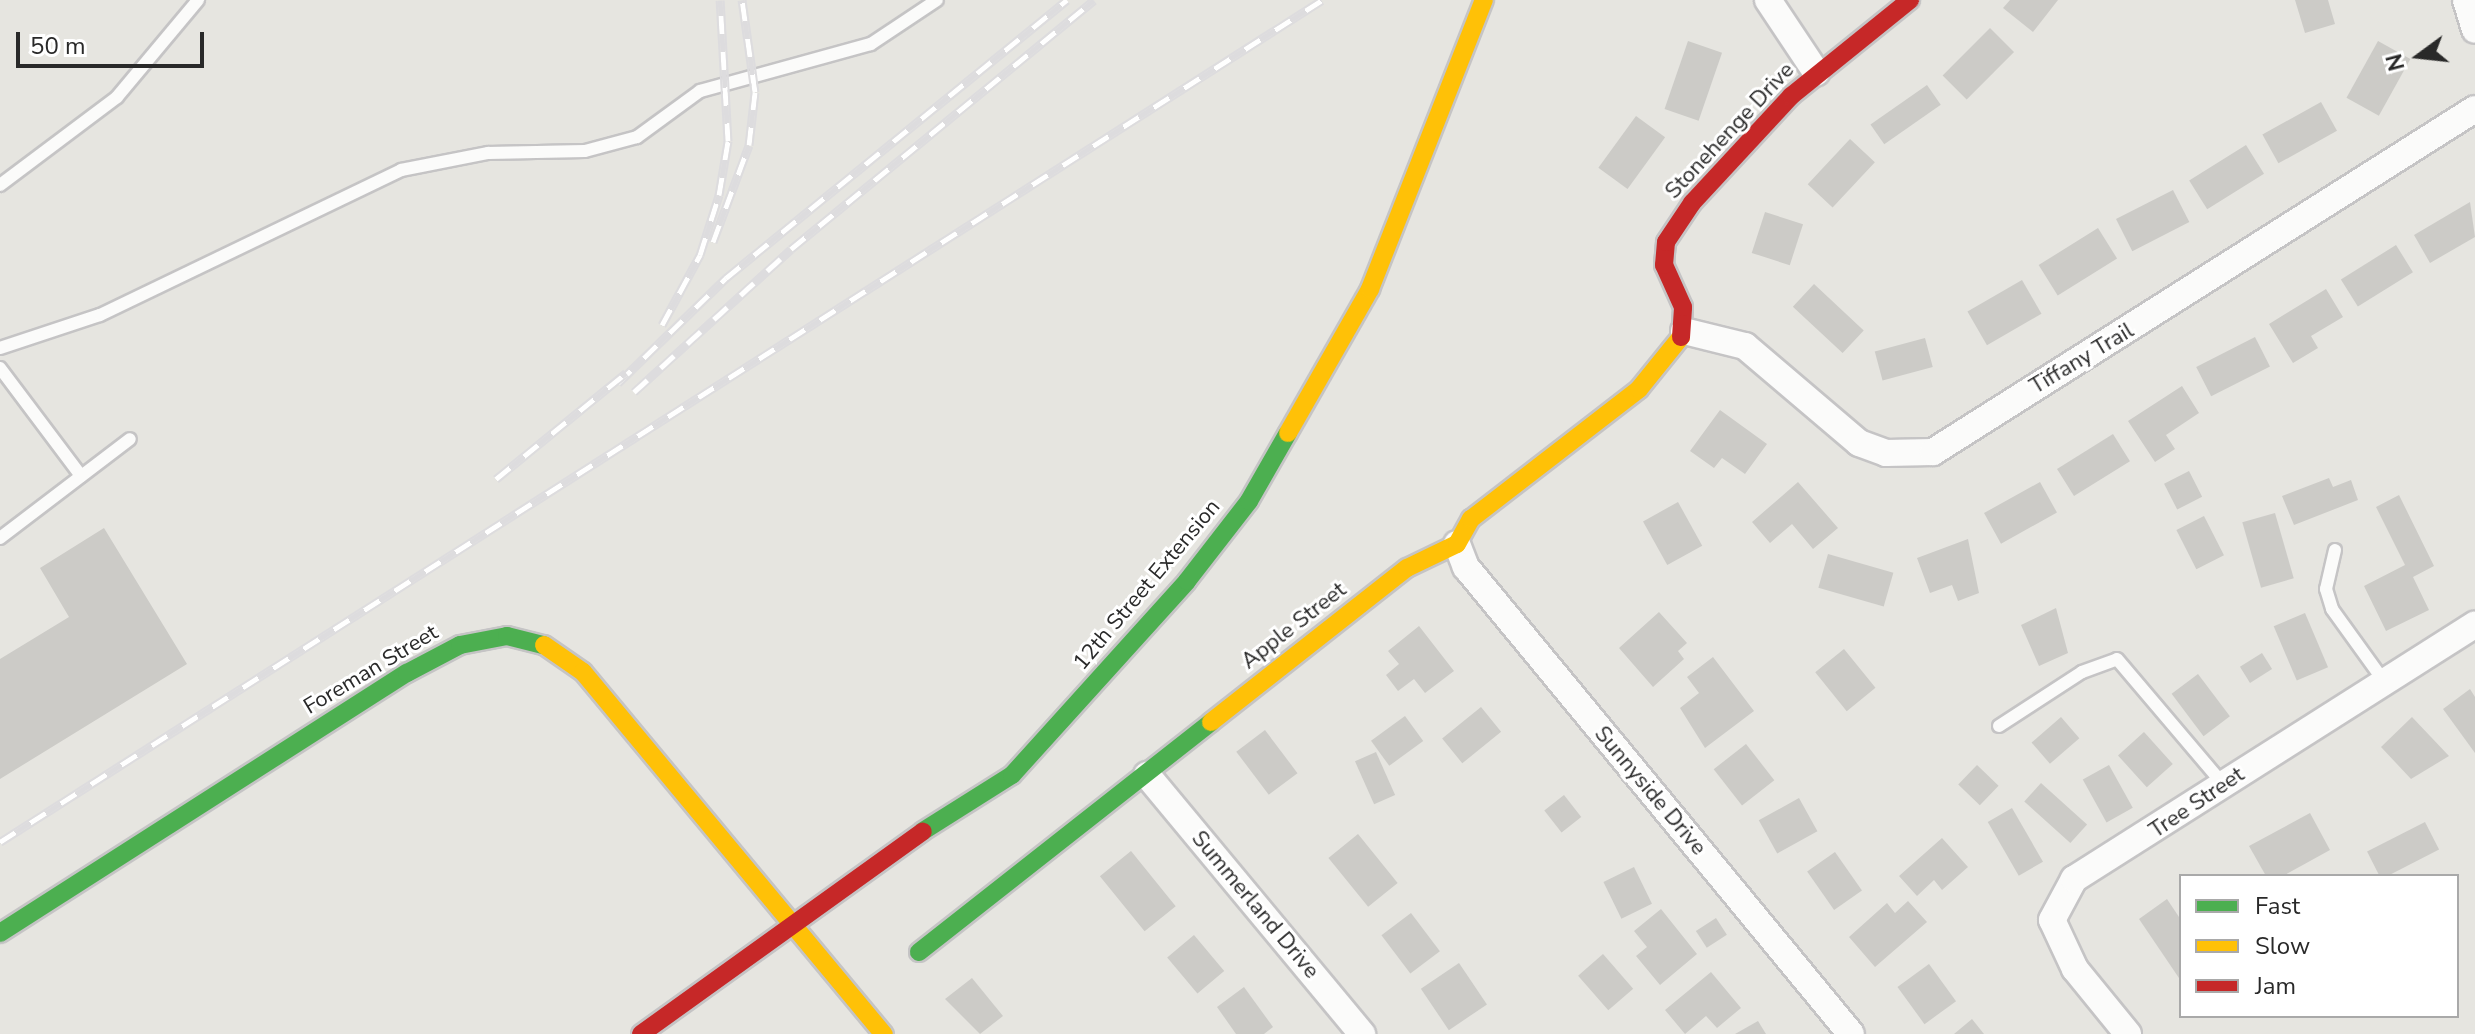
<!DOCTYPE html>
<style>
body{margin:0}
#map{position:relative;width:2475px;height:1034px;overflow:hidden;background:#e6e5e0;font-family:"Nunito Sans",sans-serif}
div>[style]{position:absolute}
.building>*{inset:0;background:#cccbc7;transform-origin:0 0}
.roads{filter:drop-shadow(2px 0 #c5c4c5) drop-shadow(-2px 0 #c5c4c5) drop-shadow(0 2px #c5c4c5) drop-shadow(0 -2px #c5c4c5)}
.lane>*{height:12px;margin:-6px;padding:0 6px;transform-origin:6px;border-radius:6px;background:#fbfbfa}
.street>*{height:26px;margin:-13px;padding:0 13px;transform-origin:13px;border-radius:13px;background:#fbfbfa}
.fast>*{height:18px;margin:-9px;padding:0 9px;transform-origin:9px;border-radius:9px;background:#4caf50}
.slow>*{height:18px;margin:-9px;padding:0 9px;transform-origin:9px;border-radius:9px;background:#ffc107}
.jam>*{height:18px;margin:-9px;padding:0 9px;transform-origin:9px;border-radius:9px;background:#c62828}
.rail>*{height:9px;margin-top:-4.5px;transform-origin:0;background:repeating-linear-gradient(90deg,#fff 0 18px,#dddcde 0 36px);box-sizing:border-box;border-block:2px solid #dddcde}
span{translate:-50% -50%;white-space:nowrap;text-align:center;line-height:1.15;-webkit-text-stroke:6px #fff;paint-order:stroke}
.street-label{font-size:22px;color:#292929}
.legend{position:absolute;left:2179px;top:874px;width:280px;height:144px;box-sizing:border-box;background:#fff;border:2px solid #a9a9a9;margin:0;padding:10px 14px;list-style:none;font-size:24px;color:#292929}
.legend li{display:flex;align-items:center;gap:16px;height:40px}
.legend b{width:40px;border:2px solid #a9a9a9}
.north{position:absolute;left:2379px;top:16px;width:80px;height:80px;-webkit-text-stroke:6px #fff;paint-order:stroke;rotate:255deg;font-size:22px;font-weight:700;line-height:32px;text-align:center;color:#292929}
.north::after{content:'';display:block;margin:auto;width:28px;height:36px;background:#292929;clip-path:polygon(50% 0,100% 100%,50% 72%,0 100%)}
.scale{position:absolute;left:16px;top:32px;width:188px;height:36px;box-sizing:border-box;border:4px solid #292929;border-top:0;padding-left:10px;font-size:24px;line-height:28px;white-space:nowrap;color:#292929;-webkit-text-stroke:6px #fff;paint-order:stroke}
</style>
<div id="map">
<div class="building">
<div style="clip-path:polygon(2010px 0,2058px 0,2033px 32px,2003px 8px)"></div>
<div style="clip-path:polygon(2295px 0,2328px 0,2335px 24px,2305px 33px)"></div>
<div style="left:1990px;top:28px;width:34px;height:67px;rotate:45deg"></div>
<div style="left:1688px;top:41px;width:36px;height:72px;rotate:19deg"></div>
<div style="left:2378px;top:41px;width:37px;height:65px;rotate:29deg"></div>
<div style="left:1927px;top:85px;width:24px;height:69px;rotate:55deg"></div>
<div style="left:2321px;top:102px;width:33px;height:67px;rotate:61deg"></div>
<div style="left:1636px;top:116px;width:36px;height:64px;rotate:36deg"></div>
<div style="left:1850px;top:139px;width:34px;height:62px;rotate:43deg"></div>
<div style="left:2246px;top:145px;width:34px;height:67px;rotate:58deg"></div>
<div style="left:2173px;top:190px;width:36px;height:64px;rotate:63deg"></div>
<div style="clip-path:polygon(2470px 202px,2475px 237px,2430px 263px,2414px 235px)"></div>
<div style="left:1765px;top:212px;width:40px;height:43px;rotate:18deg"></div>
<div style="left:2098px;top:228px;width:36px;height:70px;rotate:58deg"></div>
<div style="left:2396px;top:245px;width:32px;height:65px;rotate:58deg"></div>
<div style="left:2022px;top:280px;width:39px;height:63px;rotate:60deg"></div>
<div style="left:1814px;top:284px;width:68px;height:31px;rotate:43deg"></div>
<div style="clip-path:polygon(2326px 289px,2343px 317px,2311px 336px,2318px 348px,2293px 363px,2269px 324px)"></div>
<div style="left:2255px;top:337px;width:33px;height:66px;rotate:63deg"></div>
<div style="left:1925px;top:338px;width:30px;height:52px;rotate:75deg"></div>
<div style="clip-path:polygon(2182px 386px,2199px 413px,2166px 435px,2175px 449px,2155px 462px,2128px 421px)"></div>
<div style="clip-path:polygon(1720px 410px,1767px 444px,1745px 474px,1722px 458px,1714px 468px,1690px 451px)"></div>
<div style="left:2113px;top:434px;width:32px;height:66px;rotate:58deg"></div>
<div style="left:2189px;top:471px;width:29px;height:28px;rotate:63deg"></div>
<div style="clip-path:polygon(2329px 478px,2333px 487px,2351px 480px,2358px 500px,2294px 525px,2282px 496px)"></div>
<div style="clip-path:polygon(1798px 482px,1838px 528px,1813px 549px,1792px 524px,1770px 543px,1752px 522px)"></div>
<div style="left:2040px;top:482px;width:35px;height:64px;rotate:61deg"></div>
<div style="clip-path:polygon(2399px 495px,2434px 566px,2413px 577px,2429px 610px,2386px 631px,2364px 586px,2405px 565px,2376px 507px)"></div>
<div style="left:1678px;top:502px;width:50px;height:40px;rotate:61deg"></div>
<div style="left:2275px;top:513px;width:68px;height:34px;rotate:74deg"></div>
<div style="left:2204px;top:516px;width:44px;height:31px;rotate:63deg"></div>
<div style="clip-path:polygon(104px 528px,187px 664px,0 779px,0 659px,69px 617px,40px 568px)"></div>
<div style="clip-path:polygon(1968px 539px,1979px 593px,1958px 601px,1952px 585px,1930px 593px,1917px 558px)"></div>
<div style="left:1828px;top:554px;width:68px;height:35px;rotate:16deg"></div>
<div style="clip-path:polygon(2056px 608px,2068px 653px,2039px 666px,2021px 625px)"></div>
<div style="clip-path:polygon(1659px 612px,1687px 643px,1678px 651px,1684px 659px,1653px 687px,1619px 648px)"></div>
<div style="left:2305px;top:613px;width:59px;height:34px;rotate:67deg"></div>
<div style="clip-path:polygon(1419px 626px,1454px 671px,1425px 693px,1414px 679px,1398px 691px,1386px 675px,1399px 664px,1388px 651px)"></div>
<div style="left:1844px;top:649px;width:50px;height:37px;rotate:51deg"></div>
<div style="left:2262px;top:653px;width:19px;height:26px;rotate:58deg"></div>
<div style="clip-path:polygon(1713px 657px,1754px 711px,1705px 748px,1680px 708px,1699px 693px,1687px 677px)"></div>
<div style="left:2198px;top:674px;width:53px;height:33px;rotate:53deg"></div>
<div style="clip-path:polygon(2470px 689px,2475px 697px,2475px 753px,2443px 709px)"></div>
<div style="left:1481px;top:707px;width:32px;height:50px;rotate:51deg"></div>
<div style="left:1405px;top:716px;width:31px;height:42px;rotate:54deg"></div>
<div style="left:2061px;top:717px;width:28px;height:39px;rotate:49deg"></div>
<div style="clip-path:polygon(2412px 717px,2449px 756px,2411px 779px,2381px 747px)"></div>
<div style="left:1265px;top:730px;width:54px;height:36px;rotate:53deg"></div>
<div style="left:2144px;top:732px;width:43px;height:35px;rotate:48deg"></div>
<div style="left:1746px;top:744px;width:46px;height:41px;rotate:52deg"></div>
<div style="left:1376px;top:752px;width:47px;height:23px;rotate:66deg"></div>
<div style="left:1977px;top:765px;width:30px;height:27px;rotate:44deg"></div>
<div style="left:2109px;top:765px;width:49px;height:30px;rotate:61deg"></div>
<div style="left:2041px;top:783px;width:62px;height:25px;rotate:42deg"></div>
<div style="left:1564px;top:795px;width:28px;height:25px;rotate:52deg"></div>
<div style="left:1799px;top:798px;width:38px;height:46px;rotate:61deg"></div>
<div style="left:2012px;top:808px;width:62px;height:28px;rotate:60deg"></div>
<div style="clip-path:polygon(2310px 813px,2330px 850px,2283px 876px,2266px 876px,2249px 846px)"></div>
<div style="left:2425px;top:822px;width:31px;height:65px;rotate:63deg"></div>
<div style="left:1358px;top:834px;width:63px;height:38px;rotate:51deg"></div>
<div style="clip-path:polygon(1942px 838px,1968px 867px,1942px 890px,1934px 880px,1917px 896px,1899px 876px)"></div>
<div style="left:1131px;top:851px;width:71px;height:40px;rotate:51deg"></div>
<div style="left:1835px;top:852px;width:47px;height:34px;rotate:55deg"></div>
<div style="left:1634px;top:867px;width:41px;height:34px;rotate:64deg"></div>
<div style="clip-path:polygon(2167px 899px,2181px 920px,2181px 981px,2139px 919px)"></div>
<div style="clip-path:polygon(1908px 901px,1927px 922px,1875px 967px,1849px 937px,1887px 903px,1895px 913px)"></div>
<div style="clip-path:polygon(1661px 909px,1697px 954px,1660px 985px,1636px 956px,1647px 947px,1634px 931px)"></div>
<div style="left:1411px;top:913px;width:48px;height:37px;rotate:53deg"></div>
<div style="left:1716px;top:918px;width:20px;height:24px;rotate:57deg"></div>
<div style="left:1194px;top:935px;width:47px;height:35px;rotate:50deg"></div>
<div style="left:1603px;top:954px;width:46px;height:33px;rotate:49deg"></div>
<div style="left:1459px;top:963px;width:50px;height:46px;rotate:56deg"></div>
<div style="left:1929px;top:964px;width:46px;height:39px;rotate:54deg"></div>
<div style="clip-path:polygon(1711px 972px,1741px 1008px,1717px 1028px,1706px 1016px,1685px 1034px,1665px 1010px)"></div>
<div style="clip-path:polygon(972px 978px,1003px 1016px,980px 1034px,945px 999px)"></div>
<div style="clip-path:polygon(1244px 987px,1273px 1027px,1264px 1034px,1236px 1034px,1217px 1007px)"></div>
<div style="clip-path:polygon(1972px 1019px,1984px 1034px,1954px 1034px)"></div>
<div style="clip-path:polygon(1758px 1021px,1766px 1034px,1735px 1034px)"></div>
</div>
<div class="roads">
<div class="lane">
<div style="left:0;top:185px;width:146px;rotate:-36.9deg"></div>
<div style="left:117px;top:97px;width:126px;rotate:-50.1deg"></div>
<div style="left:0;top:348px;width:105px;rotate:-18.3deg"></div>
<div style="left:100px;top:315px;width:334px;rotate:-25.7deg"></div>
<div style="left:401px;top:170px;width:89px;rotate:-11.1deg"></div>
<div style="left:488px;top:153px;width:97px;rotate:-1.2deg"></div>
<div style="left:585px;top:151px;width:54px;rotate:-15.1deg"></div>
<div style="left:637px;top:137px;width:78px;rotate:-36.1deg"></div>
<div style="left:700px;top:91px;width:177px;rotate:-15.4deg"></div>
<div style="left:871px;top:44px;width:79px;rotate:-33.7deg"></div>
<div style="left:0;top:368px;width:135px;rotate:53.1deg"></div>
<div style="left:0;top:538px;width:163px;rotate:-37.3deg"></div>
<div style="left:2335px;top:550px;width:40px;rotate:103deg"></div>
<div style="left:2326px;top:589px;width:21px;rotate:73deg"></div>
<div style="left:2332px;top:609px;width:89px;rotate:54.2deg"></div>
<div style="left:1999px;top:726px;width:99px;rotate:-33deg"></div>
<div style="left:2082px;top:672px;width:37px;rotate:-20deg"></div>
<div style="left:2117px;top:659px;width:165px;rotate:49.7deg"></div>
</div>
<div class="street">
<div style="left:1768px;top:0;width:87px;rotate:56.3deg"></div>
<div style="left:2466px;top:0;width:31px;rotate:73deg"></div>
<div style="left:1684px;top:331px;width:63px;rotate:13.8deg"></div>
<div style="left:1745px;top:346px;width:150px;rotate:40.4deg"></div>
<div style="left:1859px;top:443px;width:29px;rotate:20deg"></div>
<div style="left:1886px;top:453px;width:47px;rotate:-1.2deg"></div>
<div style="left:1933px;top:452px;width:641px;rotate:-32.33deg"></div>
<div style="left:1457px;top:544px;width:25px;rotate:69deg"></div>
<div style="left:1466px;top:567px;width:605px;rotate:50.5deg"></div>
<div style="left:1147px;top:775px;width:337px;rotate:50.3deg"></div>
<div style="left:2128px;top:1034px;width:84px;rotate:-129.2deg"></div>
<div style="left:2075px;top:969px;width:54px;rotate:-115.1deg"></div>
<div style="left:2052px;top:920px;width:47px;rotate:-61.8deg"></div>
<div style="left:2074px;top:879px;width:475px;rotate:-32.4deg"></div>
</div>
<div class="fast">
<div style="left:923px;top:831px;width:105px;rotate:-32.2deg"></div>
<div style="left:1012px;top:775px;width:261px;rotate:-47.9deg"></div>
<div style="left:1187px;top:581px;width:101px;rotate:-52.2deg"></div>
<div style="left:1249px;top:501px;width:78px;rotate:-60.2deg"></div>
<div style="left:0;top:933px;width:483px;rotate:-32.6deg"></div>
<div style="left:407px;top:673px;width:60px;rotate:-27.8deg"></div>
<div style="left:460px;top:645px;width:48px;rotate:-10.8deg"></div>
<div style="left:507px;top:636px;width:38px;rotate:14deg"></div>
<div style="left:919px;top:952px;width:372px;rotate:-38.2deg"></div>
</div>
<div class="slow">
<div style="left:1288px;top:433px;width:166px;rotate:-60.3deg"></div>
<div style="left:1370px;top:289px;width:311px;rotate:-68.5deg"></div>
<div style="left:544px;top:645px;width:47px;rotate:34.7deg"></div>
<div style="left:583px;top:672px;width:471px;rotate:50.3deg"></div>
<div style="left:1211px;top:722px;width:249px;rotate:-38.2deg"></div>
<div style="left:1407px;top:568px;width:55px;rotate:-25.6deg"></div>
<div style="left:1457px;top:544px;width:29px;rotate:-61deg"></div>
<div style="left:1471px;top:519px;width:212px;rotate:-37.7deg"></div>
<div style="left:1639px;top:389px;width:67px;rotate:-51.1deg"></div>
</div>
<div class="jam">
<div style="left:1681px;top:337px;width:30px;rotate:-86deg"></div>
<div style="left:1683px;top:307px;width:46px;rotate:-114.3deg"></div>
<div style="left:1664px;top:265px;width:23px;rotate:-85deg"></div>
<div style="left:1666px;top:242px;width:47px;rotate:-56.3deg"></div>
<div style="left:1692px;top:203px;width:146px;rotate:-47.2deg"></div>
<div style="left:1791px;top:96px;width:153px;rotate:-38.9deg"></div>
<div style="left:641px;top:1034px;width:347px;rotate:-35.7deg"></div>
</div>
</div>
<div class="rail">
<div style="left:713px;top:242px;width:103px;rotate:-69.6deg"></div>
<div style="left:749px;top:145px;width:53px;rotate:-83.5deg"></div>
<div style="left:755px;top:92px;width:93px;rotate:-98deg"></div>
<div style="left:662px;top:325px;width:80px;rotate:-61.5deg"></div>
<div style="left:700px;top:255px;width:63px;rotate:-72.4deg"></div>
<div style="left:719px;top:195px;width:55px;rotate:-80.5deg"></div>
<div style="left:728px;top:141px;width:141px;rotate:-93.2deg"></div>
<div style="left:618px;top:383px;width:151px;rotate:-44.2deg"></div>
<div style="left:726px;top:278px;width:440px;rotate:-39.2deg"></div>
<div style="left:634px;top:392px;width:212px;rotate:-42.3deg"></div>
<div style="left:791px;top:249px;width:392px;rotate:-39.4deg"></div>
<div style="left:496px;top:479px;width:168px;rotate:-39.2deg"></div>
<div style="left:0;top:842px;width:1567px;rotate:-32.49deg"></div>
</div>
<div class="street-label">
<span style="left:1730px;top:131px;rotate:-47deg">Stonehenge Drive</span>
<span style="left:2082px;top:359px;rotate:-31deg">Tiffany Trail</span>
<span style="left:1147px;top:585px;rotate:-50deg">12th Street Extension</span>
<span style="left:1294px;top:626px;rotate:-38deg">Apple Street</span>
<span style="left:371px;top:670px;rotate:-31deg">Foreman Street</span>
<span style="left:1650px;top:791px;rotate:50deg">Sunnyside Drive</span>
<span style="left:2197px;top:803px;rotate:-34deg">Tree Street</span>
<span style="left:1255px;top:905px;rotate:50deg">Summerland Drive</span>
</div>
<ul class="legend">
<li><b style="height:10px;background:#4caf50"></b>Fast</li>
<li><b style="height:10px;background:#ffc107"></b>Slow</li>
<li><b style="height:10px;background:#c62828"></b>Jam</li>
</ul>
<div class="north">N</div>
<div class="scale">50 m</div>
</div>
